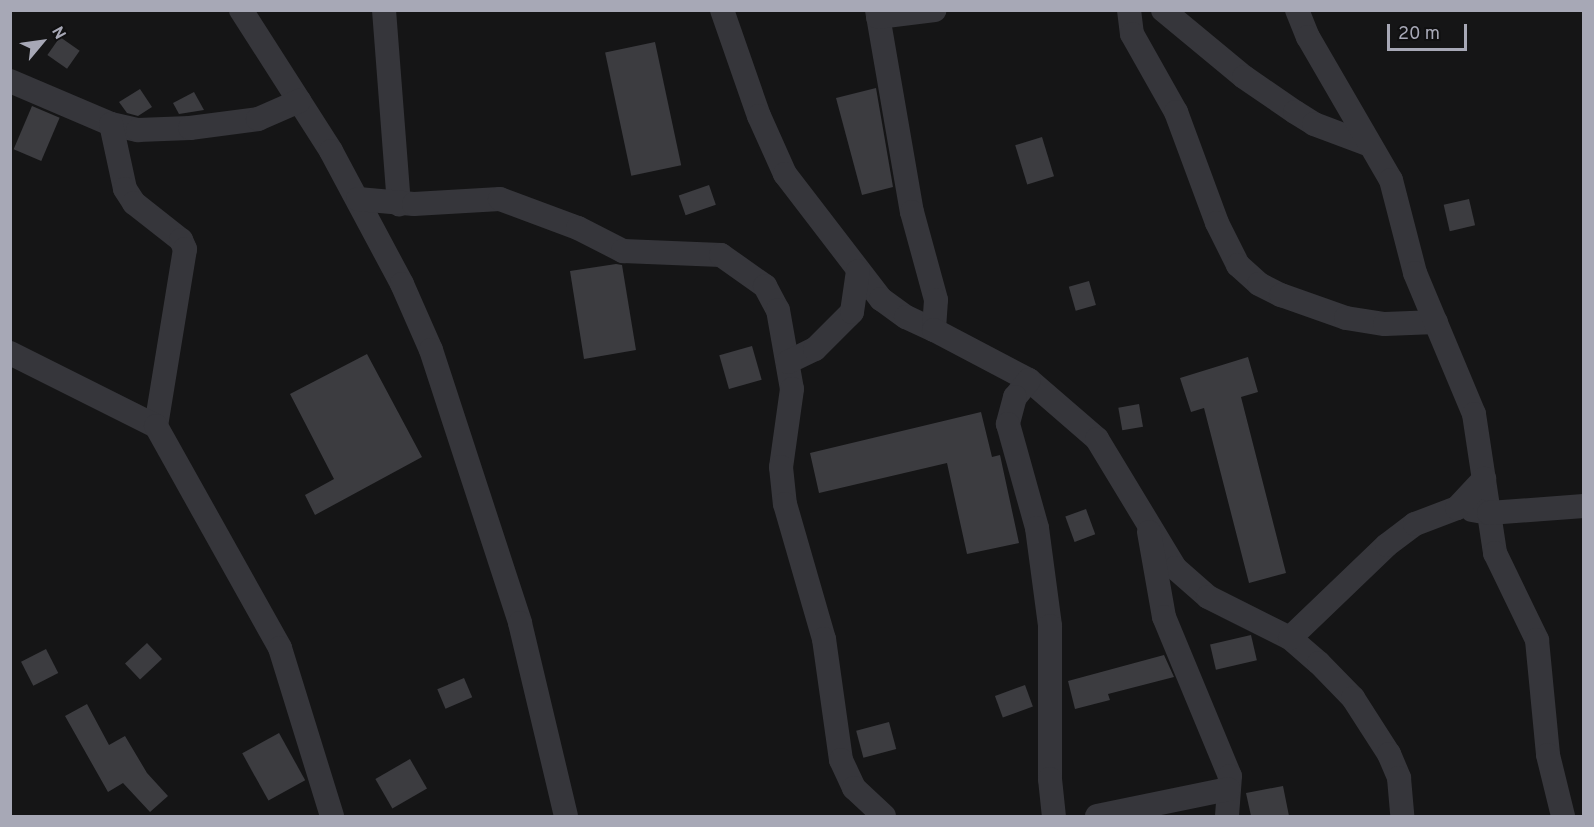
<!DOCTYPE html>
<style>
body{margin:0}
#map{position:relative;width:1594px;height:827px;overflow:hidden;background:#151516;font-family:Overpass,sans-serif}
div>[style]{position:absolute}
.building>*{inset:0;background:#3c3c40;transform-origin:0 0}
.minor>*{height:24px;margin:-12px;padding:0 12px;transform-origin:12px;border-radius:12px;background:#36363b}
span{translate:-50% -50%;white-space:nowrap;text-align:center;line-height:1.15;-webkit-text-stroke:4.5px #101011;paint-order:stroke}
.frame{position:absolute;inset:0;border:12px solid #a7a8b6;pointer-events:none}
.north{position:absolute;left:12px;top:12px;width:60px;height:60px;-webkit-text-stroke:4px #101011;paint-order:stroke;rotate:61deg;font-size:16px;font-weight:700;line-height:24px;text-align:center;color:#a7a8b6}
.north::after{content:'';display:block;margin:auto;width:21px;height:27px;background:#a7a8b6;clip-path:polygon(50% 0,100% 100%,50% 72%,0 100%)}
.scale{position:absolute;left:1387px;top:24px;width:80px;height:27px;box-sizing:border-box;border:3px solid #a7a8b6;border-top:0;padding-left:8px;font-size:18px;line-height:21px;white-space:nowrap;color:#a7a8b6;-webkit-text-stroke:4px #101011;paint-order:stroke}
</style>
<div id="map">
<div class="building">
<div style="left:60px;top:37px;width:24px;height:22px;rotate:35deg"></div>
<div style="left:655px;top:42px;width:126px;height:51px;rotate:78deg"></div>
<div style="clip-path:polygon(876px 88px,893px 187px,862px 195px,836px 98px)"></div>
<div style="clip-path:polygon(140px 89px,152px 107px,138px 116px,127px 113px,119px 102px)"></div>
<div style="clip-path:polygon(194px 92px,204px 110px,179px 114px,173px 103px)"></div>
<div style="left:32px;top:106px;width:30px;height:47px;rotate:23deg"></div>
<div style="left:1042px;top:137px;width:41px;height:28px;rotate:73deg"></div>
<div style="left:709px;top:185px;width:21px;height:32px;rotate:71deg"></div>
<div style="left:1469px;top:199px;width:27px;height:26px;rotate:77deg"></div>
<div style="clip-path:polygon(616px 264px,622px 265px,636px 350px,584px 359px,570px 271px)"></div>
<div style="left:1089px;top:281px;width:25px;height:21px;rotate:74deg"></div>
<div style="left:752px;top:346px;width:35px;height:34px;rotate:74deg"></div>
<div style="clip-path:polygon(367px 354px,422px 457px,315px 515px,305px 495px,334px 479px,290px 394px)"></div>
<div style="clip-path:polygon(1248px 357px,1258px 392px,1241px 397px,1286px 573px,1249px 583px,1204px 408px,1191px 412px,1180px 378px)"></div>
<div style="left:1139px;top:404px;width:23px;height:21px;rotate:80deg"></div>
<div style="clip-path:polygon(981px 412px,992px 457px,1000px 455px,1019px 543px,967px 554px,947px 463px,819px 493px,810px 453px)"></div>
<div style="left:1086px;top:509px;width:27px;height:22px;rotate:70deg"></div>
<div style="left:1251px;top:635px;width:26px;height:42px;rotate:77deg"></div>
<div style="left:147px;top:643px;width:22px;height:30px;rotate:47deg"></div>
<div style="left:46px;top:649px;width:27px;height:28px;rotate:63deg"></div>
<div style="clip-path:polygon(1164px 655px,1174px 677px,1108px 694px,1110px 700px,1075px 709px,1068px 681px)"></div>
<div style="left:464px;top:678px;width:21px;height:29px;rotate:67deg"></div>
<div style="left:1025px;top:685px;width:23px;height:32px;rotate:70deg"></div>
<div style="clip-path:polygon(87px 704px,109px 745px,125px 736px,147px 773px,168px 796px,150px 812px,123px 783px,108px 792px,65px 716px)"></div>
<div style="left:889px;top:722px;width:28px;height:34px;rotate:75deg"></div>
<div style="left:279px;top:733px;width:54px;height:42px;rotate:61deg"></div>
<div style="left:410px;top:759px;width:34px;height:40px;rotate:60deg"></div>
<div style="clip-path:polygon(1283px 786px,1289px 816px,1251px 816px,1246px 793px)"></div>
</div>
<div class="minor">
<div style="left:241px;top:10px;width:167px;rotate:57.4deg"></div>
<div style="left:331px;top:151px;width:151px;rotate:61.9deg"></div>
<div style="left:402px;top:284px;width:72px;rotate:66.3deg"></div>
<div style="left:431px;top:350px;width:287px;rotate:71.9deg"></div>
<div style="left:520px;top:623px;width:198px;rotate:76.6deg"></div>
<div style="left:384px;top:10px;width:195px;rotate:85.6deg"></div>
<div style="left:722px;top:10px;width:112px;rotate:70.8deg"></div>
<div style="left:759px;top:116px;width:64px;rotate:65.9deg"></div>
<div style="left:785px;top:174px;width:158px;rotate:52.5deg"></div>
<div style="left:881px;top:299px;width:31px;rotate:36deg"></div>
<div style="left:906px;top:317px;width:31px;rotate:25deg"></div>
<div style="left:877px;top:10px;width:205px;rotate:80.2deg"></div>
<div style="left:912px;top:212px;width:91px;rotate:74.7deg"></div>
<div style="left:936px;top:300px;width:30px;rotate:94deg"></div>
<div style="left:934px;top:330px;width:107px;rotate:27.8deg"></div>
<div style="left:1029px;top:380px;width:90px;rotate:40.9deg"></div>
<div style="left:1097px;top:439px;width:151px;rotate:58.8deg"></div>
<div style="left:1175px;top:568px;width:44px;rotate:41.3deg"></div>
<div style="left:1208px;top:597px;width:92px;rotate:26.6deg"></div>
<div style="left:1290px;top:638px;width:38px;rotate:41deg"></div>
<div style="left:1319px;top:663px;width:49px;rotate:45.8deg"></div>
<div style="left:1353px;top:698px;width:67px;rotate:57.3deg"></div>
<div style="left:1389px;top:754px;width:26px;rotate:67deg"></div>
<div style="left:1399px;top:778px;width:38px;rotate:85deg"></div>
<div style="left:1129px;top:10px;width:24px;rotate:83deg"></div>
<div style="left:1132px;top:34px;width:90px;rotate:60.6deg"></div>
<div style="left:1176px;top:112px;width:118px;rotate:69.7deg"></div>
<div style="left:1217px;top:223px;width:47px;rotate:63.4deg"></div>
<div style="left:1238px;top:265px;width:28px;rotate:42deg"></div>
<div style="left:1259px;top:284px;width:25px;rotate:27deg"></div>
<div style="left:1281px;top:295px;width:69px;rotate:19.5deg"></div>
<div style="left:1346px;top:318px;width:39px;rotate:9deg"></div>
<div style="left:1385px;top:324px;width:51px;rotate:-2.2deg"></div>
<div style="left:1163px;top:10px;width:105px;rotate:39.6deg"></div>
<div style="left:1244px;top:77px;width:62px;rotate:34.5deg"></div>
<div style="left:1295px;top:112px;width:22px;rotate:32deg"></div>
<div style="left:1314px;top:124px;width:60px;rotate:20.6deg"></div>
<div style="left:1297px;top:10px;width:29px;rotate:68deg"></div>
<div style="left:1308px;top:37px;width:165px;rotate:59.9deg"></div>
<div style="left:1391px;top:180px;width:96px;rotate:75.5deg"></div>
<div style="left:1415px;top:273px;width:153px;rotate:67.3deg"></div>
<div style="left:1474px;top:414px;width:141px;rotate:81.4deg"></div>
<div style="left:1495px;top:553px;width:97px;rotate:64.2deg"></div>
<div style="left:1537px;top:640px;width:116px;rotate:84.5deg"></div>
<div style="left:1548px;top:755px;width:63px;rotate:76.2deg"></div>
<div style="left:878px;top:17px;width:57px;rotate:-7deg"></div>
<div style="left:10px;top:81px;width:110px;rotate:23.1deg"></div>
<div style="left:111px;top:124px;width:28px;rotate:13deg"></div>
<div style="left:138px;top:130px;width:52px;rotate:-2.2deg"></div>
<div style="left:190px;top:128px;width:69px;rotate:-7.5deg"></div>
<div style="left:258px;top:119px;width:45px;rotate:-23.7deg"></div>
<div style="left:111px;top:124px;width:66px;rotate:77.8deg"></div>
<div style="left:125px;top:189px;width:17px;rotate:57deg"></div>
<div style="left:134px;top:203px;width:60px;rotate:38.2deg"></div>
<div style="left:181px;top:240px;width:10px;rotate:66deg"></div>
<div style="left:185px;top:249px;width:179px;rotate:99.3deg"></div>
<div style="left:358px;top:199px;width:56px;rotate:5.1deg"></div>
<div style="left:414px;top:204px;width:86px;rotate:-3.3deg"></div>
<div style="left:500px;top:199px;width:83px;rotate:20.4deg"></div>
<div style="left:578px;top:228px;width:51px;rotate:27.1deg"></div>
<div style="left:623px;top:251px;width:98px;rotate:2.3deg"></div>
<div style="left:721px;top:255px;width:54px;rotate:35.2deg"></div>
<div style="left:765px;top:286px;width:27px;rotate:62deg"></div>
<div style="left:778px;top:310px;width:80px;rotate:80deg"></div>
<div style="left:792px;top:389px;width:79px;rotate:98deg"></div>
<div style="left:781px;top:467px;width:37px;rotate:84deg"></div>
<div style="left:785px;top:504px;width:141px;rotate:73.9deg"></div>
<div style="left:824px;top:639px;width:122px;rotate:82deg"></div>
<div style="left:841px;top:760px;width:31px;rotate:65deg"></div>
<div style="left:854px;top:788px;width:41px;rotate:43deg"></div>
<div style="left:10px;top:353px;width:163px;rotate:26.6deg"></div>
<div style="left:156px;top:426px;width:254px;rotate:60.8deg"></div>
<div style="left:280px;top:648px;width:176px;rotate:72.8deg"></div>
<div style="left:788px;top:362px;width:30px;rotate:-26deg"></div>
<div style="left:815px;top:349px;width:52px;rotate:-45deg"></div>
<div style="left:852px;top:312px;width:41px;rotate:-81.7deg"></div>
<div style="left:1029px;top:380px;width:22px;rotate:129deg"></div>
<div style="left:1015px;top:397px;width:28px;rotate:105deg"></div>
<div style="left:1008px;top:424px;width:108px;rotate:74.4deg"></div>
<div style="left:1037px;top:528px;width:99px;rotate:82.4deg"></div>
<div style="left:1050px;top:626px;width:153px;rotate:90deg"></div>
<div style="left:1050px;top:779px;width:37px;rotate:84deg"></div>
<div style="left:1472px;top:510px;width:17px;rotate:10deg"></div>
<div style="left:1489px;top:513px;width:95px;rotate:-4.2deg"></div>
<div style="left:1149px;top:532px;width:86px;rotate:80deg"></div>
<div style="left:1164px;top:617px;width:172px;rotate:67.5deg"></div>
<div style="left:1230px;top:776px;width:40px;rotate:94.3deg"></div>
<div style="left:1290px;top:638px;width:134px;rotate:-43.8deg"></div>
<div style="left:1387px;top:545px;width:35px;rotate:-37deg"></div>
<div style="left:1415px;top:524px;width:45px;rotate:-20.9deg"></div>
<div style="left:1457px;top:508px;width:40px;rotate:-47deg"></div>
<div style="left:1097px;top:816px;width:134px;rotate:-11.6deg"></div>
</div>
<div class="frame"></div>
<div class="north">N</div>
<div class="scale">20 m</div>
</div>
